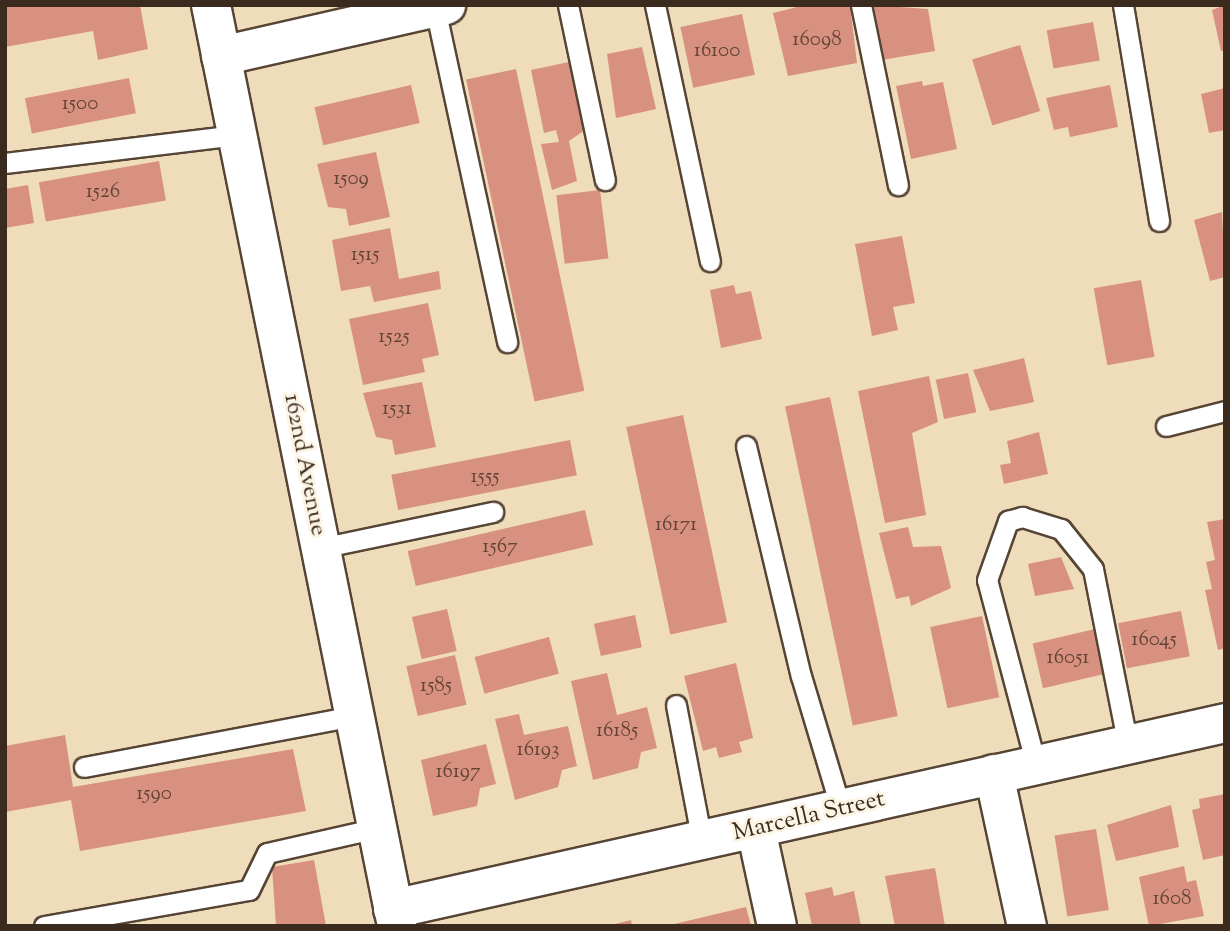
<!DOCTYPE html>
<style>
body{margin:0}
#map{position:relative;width:1230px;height:931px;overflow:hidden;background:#efdcba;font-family:"Sorts Mill Goudy",serif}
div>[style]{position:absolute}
.building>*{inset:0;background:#d89180;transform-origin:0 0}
.roads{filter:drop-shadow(2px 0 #564535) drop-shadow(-2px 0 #564535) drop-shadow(0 2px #564535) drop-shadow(0 -2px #564535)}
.service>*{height:19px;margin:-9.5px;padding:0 9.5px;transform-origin:9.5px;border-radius:9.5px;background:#fff}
.minor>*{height:38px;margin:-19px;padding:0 19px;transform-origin:19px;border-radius:19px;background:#fff}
span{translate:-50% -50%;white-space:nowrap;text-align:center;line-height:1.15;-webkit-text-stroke:6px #fcf5e5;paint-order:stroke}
.number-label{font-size:21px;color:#624436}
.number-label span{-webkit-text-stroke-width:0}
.street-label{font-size:24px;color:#3b2a1e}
.frame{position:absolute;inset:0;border:7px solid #3b2a1e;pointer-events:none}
</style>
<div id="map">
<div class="building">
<div style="clip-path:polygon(5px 5px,140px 5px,148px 49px,98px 60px,93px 31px,5px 47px)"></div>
<div style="clip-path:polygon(805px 5px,850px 5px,857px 63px,788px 76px,773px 13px)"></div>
<div style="clip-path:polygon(872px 5px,928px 9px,935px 51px,882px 60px)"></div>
<div style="clip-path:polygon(1225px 5px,1225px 50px,1221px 51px,1212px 10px)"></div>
<div style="left:742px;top:14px;width:62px;height:63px;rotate:78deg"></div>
<div style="left:1093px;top:22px;width:39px;height:47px;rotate:80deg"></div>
<div style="left:1020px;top:45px;width:69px;height:50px;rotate:73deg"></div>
<div style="clip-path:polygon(642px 47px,656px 109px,616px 118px,607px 54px)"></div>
<div style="clip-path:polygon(569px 62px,585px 130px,569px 141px,577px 181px,552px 190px,541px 144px,559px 142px,556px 130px,544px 133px,531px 70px)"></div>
<div style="left:516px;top:69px;width:329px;height:51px;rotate:78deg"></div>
<div style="left:129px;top:78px;width:36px;height:106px;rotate:79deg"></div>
<div style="clip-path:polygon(922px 81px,923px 86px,943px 82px,957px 149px,911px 159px,896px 86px)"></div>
<div style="left:411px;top:85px;width:39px;height:99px;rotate:77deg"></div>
<div style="clip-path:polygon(1110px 85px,1118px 127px,1070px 137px,1068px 127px,1054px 130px,1046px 98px)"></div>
<div style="clip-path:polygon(1225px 88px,1225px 130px,1209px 133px,1201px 94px)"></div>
<div style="clip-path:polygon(376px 152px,390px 217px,349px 226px,346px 209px,328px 207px,317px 164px)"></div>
<div style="left:159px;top:161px;width:40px;height:122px;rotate:80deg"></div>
<div style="clip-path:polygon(28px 185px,34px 223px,5px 228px,5px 189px)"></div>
<div style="left:600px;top:190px;width:69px;height:44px;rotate:83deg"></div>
<div style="clip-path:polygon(1222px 212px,1225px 277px,1210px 281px,1194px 220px)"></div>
<div style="clip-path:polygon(390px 228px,399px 279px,439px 271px,441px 289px,374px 302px,370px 286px,341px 291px,332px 240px)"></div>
<div style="clip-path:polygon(902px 236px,915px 303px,893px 307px,898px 330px,872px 336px,855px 244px)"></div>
<div style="left:1141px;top:280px;width:78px;height:48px;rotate:80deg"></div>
<div style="clip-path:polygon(734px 285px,736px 294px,751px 291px,762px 339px,721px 348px,710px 290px)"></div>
<div style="clip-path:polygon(428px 303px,439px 355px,422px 359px,425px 372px,363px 385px,349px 319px)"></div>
<div style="clip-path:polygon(1024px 358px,1034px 402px,990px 411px,973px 370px)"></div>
<div style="left:968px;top:373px;width:40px;height:33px;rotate:78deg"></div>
<div style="clip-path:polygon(929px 376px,938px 422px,912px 433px,926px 515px,885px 523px,858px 391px)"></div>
<div style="clip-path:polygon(422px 382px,436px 447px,395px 455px,392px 440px,376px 437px,363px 393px)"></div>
<div style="left:830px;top:397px;width:326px;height:46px;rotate:78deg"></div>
<div style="left:683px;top:415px;width:212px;height:58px;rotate:78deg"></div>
<div style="clip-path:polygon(1039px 432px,1048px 474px,1004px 484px,1000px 465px,1011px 463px,1007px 441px)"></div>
<div style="left:570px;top:440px;width:36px;height:182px;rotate:79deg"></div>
<div style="left:585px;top:510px;width:36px;height:182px;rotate:77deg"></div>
<div style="clip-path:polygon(1225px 519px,1225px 648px,1218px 650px,1205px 590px,1212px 589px,1206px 562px,1215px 560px,1207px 522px)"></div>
<div style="clip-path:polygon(908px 527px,913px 547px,941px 546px,951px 588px,911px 606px,909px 596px,896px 599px,879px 533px)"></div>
<div style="clip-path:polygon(1061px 557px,1074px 589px,1035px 596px,1028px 564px)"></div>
<div style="left:447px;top:609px;width:43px;height:36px;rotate:77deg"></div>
<div style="left:1181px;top:611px;width:46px;height:64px;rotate:79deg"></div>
<div style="left:635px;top:615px;width:33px;height:42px;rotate:78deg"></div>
<div style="left:982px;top:616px;width:83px;height:53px;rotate:78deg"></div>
<div style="left:1095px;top:629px;width:46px;height:64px;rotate:77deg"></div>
<div style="left:549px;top:637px;width:38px;height:77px;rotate:75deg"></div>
<div style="left:455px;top:655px;width:51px;height:50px;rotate:77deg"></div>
<div style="clip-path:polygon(736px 663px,753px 738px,739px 742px,742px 752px,719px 758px,716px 747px,703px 751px,684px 676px)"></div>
<div style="clip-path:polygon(607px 673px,617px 715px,647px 707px,657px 748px,641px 752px,638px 768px,593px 780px,571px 681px)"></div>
<div style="clip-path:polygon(519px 714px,524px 735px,568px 726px,577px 766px,562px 770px,558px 787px,515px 800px,495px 719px)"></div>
<div style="clip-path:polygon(65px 735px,73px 787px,293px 749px,306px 811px,80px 851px,71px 800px,5px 812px,5px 746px)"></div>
<div style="clip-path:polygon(486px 744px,496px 784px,480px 788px,477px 806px,433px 816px,421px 760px)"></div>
<div style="clip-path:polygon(1225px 794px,1225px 855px,1203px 860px,1192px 810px,1200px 808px,1199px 799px)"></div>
<div style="clip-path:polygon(1171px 805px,1179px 847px,1116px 861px,1107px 825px)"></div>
<div style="left:1096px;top:829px;width:82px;height:42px;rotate:81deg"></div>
<div style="clip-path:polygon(314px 860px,326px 926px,276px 926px,272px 867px)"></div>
<div style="clip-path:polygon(1184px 866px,1187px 882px,1196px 880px,1204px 916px,1149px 926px,1139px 877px)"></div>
<div style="clip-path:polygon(935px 868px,945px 926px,895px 926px,885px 876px)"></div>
<div style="clip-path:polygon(832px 887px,834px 896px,854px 891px,861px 926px,812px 926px,805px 893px)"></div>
<div style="clip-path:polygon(746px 907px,751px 926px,670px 926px,670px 925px)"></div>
<div style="clip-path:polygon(631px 920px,632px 926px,611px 926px,611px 925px)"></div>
</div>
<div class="roads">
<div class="service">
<div style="left:568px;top:5px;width:179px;rotate:78.1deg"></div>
<div style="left:655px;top:5px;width:262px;rotate:77.9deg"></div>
<div style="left:861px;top:5px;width:184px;rotate:78.4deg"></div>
<div style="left:1123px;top:5px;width:219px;rotate:80.5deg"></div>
<div style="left:435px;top:8px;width:342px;rotate:77.8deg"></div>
<div style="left:5px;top:163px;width:234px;rotate:-6.9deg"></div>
<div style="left:1166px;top:426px;width:61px;rotate:-14.3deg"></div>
<div style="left:746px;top:446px;width:236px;rotate:76.6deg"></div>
<div style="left:801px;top:676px;width:139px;rotate:73.3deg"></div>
<div style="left:320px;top:548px;width:177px;rotate:-11.8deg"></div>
<div style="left:676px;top:705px;width:138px;rotate:79.2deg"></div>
<div style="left:1036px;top:765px;width:191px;rotate:-104.8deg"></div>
<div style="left:987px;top:580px;width:63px;rotate:-70.4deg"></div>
<div style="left:1008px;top:521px;width:15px;rotate:-16deg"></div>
<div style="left:1022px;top:517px;width:41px;rotate:17.1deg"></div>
<div style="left:1061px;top:529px;width:51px;rotate:51.3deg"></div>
<div style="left:1093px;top:569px;width:179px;rotate:78.8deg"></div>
<div style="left:84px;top:767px;width:275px;rotate:-10.7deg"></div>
<div style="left:44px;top:926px;width:208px;rotate:-10deg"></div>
<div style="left:249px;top:890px;width:41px;rotate:-64.1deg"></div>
<div style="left:267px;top:853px;width:113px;rotate:-12.8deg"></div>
</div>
<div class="minor">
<div style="left:211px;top:5px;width:940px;rotate:78.58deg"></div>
<div style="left:221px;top:56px;width:231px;rotate:-12.8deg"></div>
<div style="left:994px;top:774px;width:156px;rotate:77.8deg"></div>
<div style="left:756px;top:829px;width:99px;rotate:77.8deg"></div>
<div style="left:393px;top:909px;width:853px;rotate:-12.6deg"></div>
</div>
</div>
<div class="number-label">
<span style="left:817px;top:40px">16098</span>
<span style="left:717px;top:51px">16100</span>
<span style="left:80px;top:104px">1500</span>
<span style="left:351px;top:179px">1509</span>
<span style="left:103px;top:192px">1526</span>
<span style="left:365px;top:255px">1515</span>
<span style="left:394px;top:337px">1525</span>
<span style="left:397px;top:409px">1531</span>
<span style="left:485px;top:477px">1555</span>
<span style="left:676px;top:525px">16171</span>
<span style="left:500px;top:547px">1567</span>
<span style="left:1154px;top:640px">16045</span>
<span style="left:1068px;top:658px">16051</span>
<span style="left:436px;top:686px">1585</span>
<span style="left:617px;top:731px">16185</span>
<span style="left:538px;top:750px">16193</span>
<span style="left:458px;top:772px">16197</span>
<span style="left:154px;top:794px">1590</span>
<span style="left:1172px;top:899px">1608</span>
</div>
<div class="street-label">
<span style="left:304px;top:465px;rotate:79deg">162nd Avenue</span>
<span style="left:809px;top:817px;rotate:-13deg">Marcella Street</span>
</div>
<div class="frame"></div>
</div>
